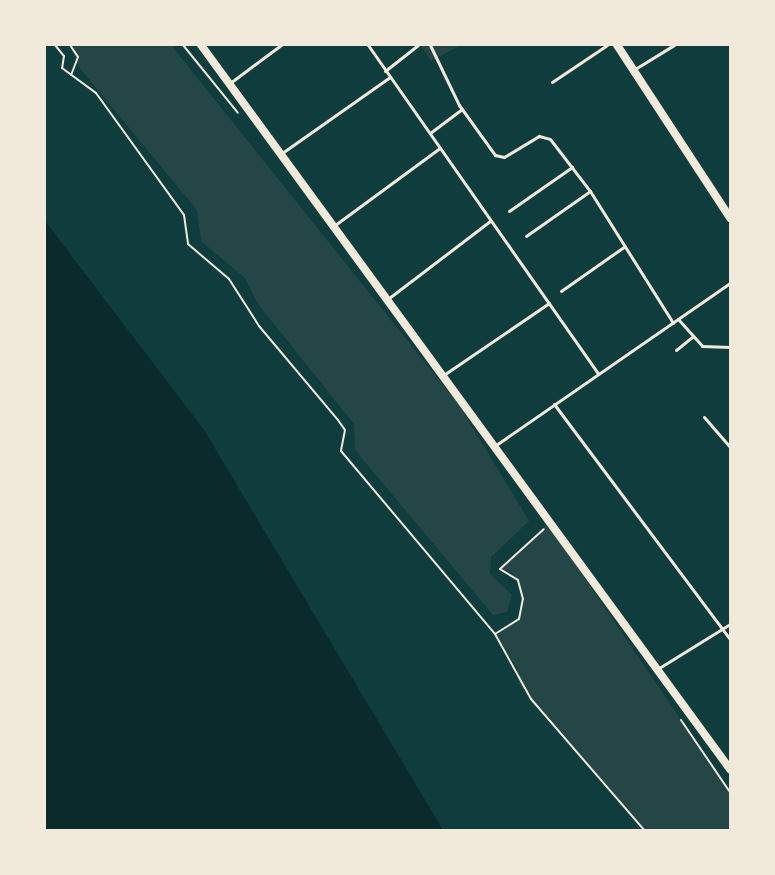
<!DOCTYPE html>
<style>
body{margin:0}
#map{position:relative;width:775px;height:875px;overflow:hidden;background:#0f3d3e;font-family:"Noto Sans",sans-serif}
div>[style]{position:absolute}
.green>*{inset:0;background:#244646}
.water>*{inset:0;background:#0a2a2b}
.path>*{height:2px;margin:-1px;padding:0 1px;transform-origin:1px;border-radius:1px;background:#f1e9da}
.service>*{height:3px;margin:-1.5px;padding:0 1.5px;transform-origin:1.5px;border-radius:1.5px;background:#f1e9da}
.tertiary>*{height:8px;margin:-4px;padding:0 4px;transform-origin:4px;border-radius:4px;background:#f1e9da}
span{translate:-50% -50%;white-space:nowrap;text-align:center;line-height:1.15;-webkit-text-stroke:6px #f1e9da;paint-order:stroke}
.frame{position:absolute;inset:0;border:46px solid #f1e9da;pointer-events:none}
</style>
<div id="map">
<div class="green">
<div style="clip-path:polygon(70px 45px,171px 45px,459px 405px,529px 521px,491px 557px,490px 574px,512px 595px,507px 612px,493px 615px,355px 450px,354px 424px,258px 304px,245px 278px,201px 241px,197px 210px,78px 66px)"></div>
<div style="clip-path:polygon(421px 45px,461px 45px,431px 61px)"></div>
<div style="clip-path:polygon(548px 524px,730px 792px,730px 830px,644px 830px,519px 684px,517px 668px,495px 634px,519px 619px,522px 590px,512px 573px,500px 569px)"></div>
</div>
<div class="water">
<div style="clip-path:polygon(45px 221px,204px 430px,443px 830px,45px 830px)"></div>
</div>
<div class="path">
<div style="left:55px;top:45px;width:14px;rotate:51deg"></div>
<div style="left:64px;top:56px;width:12px;rotate:99deg"></div>
<div style="left:62px;top:68px;width:42px;rotate:36.3deg"></div>
<div style="left:96px;top:93px;width:150px;rotate:54.2deg"></div>
<div style="left:184px;top:215px;width:29px;rotate:82deg"></div>
<div style="left:188px;top:244px;width:54px;rotate:40.5deg"></div>
<div style="left:229px;top:279px;width:56px;rotate:57.4deg"></div>
<div style="left:259px;top:326px;width:123px;rotate:50deg"></div>
<div style="left:338px;top:420px;width:12px;rotate:55deg"></div>
<div style="left:345px;top:430px;width:21px;rotate:101deg"></div>
<div style="left:341px;top:451px;width:239px;rotate:49.9deg"></div>
<div style="left:495px;top:634px;width:74px;rotate:61deg"></div>
<div style="left:531px;top:699px;width:173px;rotate:49.2deg"></div>
<div style="left:70px;top:45px;width:14px;rotate:56deg"></div>
<div style="left:78px;top:57px;width:19px;rotate:111deg"></div>
<div style="left:183px;top:45px;width:87px;rotate:51deg"></div>
<div style="left:495px;top:634px;width:28px;rotate:-32deg"></div>
<div style="left:519px;top:619px;width:20px;rotate:-79deg"></div>
<div style="left:523px;top:599px;width:20px;rotate:-105deg"></div>
<div style="left:518px;top:580px;width:21px;rotate:-149deg"></div>
<div style="left:500px;top:569px;width:59px;rotate:-42.3deg"></div>
<div style="left:681px;top:720px;width:87px;rotate:55.8deg"></div>
</div>
<div class="service">
<div style="left:368px;top:45px;width:401px;rotate:55deg"></div>
<div style="left:430px;top:45px;width:67px;rotate:64.2deg"></div>
<div style="left:459px;top:105px;width:62px;rotate:54.2deg"></div>
<div style="left:495px;top:155px;width:9px;rotate:13deg"></div>
<div style="left:504px;top:157px;width:41px;rotate:-31deg"></div>
<div style="left:539px;top:136px;width:11px;rotate:15deg"></div>
<div style="left:550px;top:139px;width:66px;rotate:52.4deg"></div>
<div style="left:590px;top:191px;width:156px;rotate:57.8deg"></div>
<div style="left:635px;top:69px;width:46px;rotate:-31.6deg"></div>
<div style="left:385px;top:71px;width:42px;rotate:-38.2deg"></div>
<div style="left:552px;top:82px;width:66px;rotate:-33.9deg"></div>
<div style="left:230px;top:83px;width:64px;rotate:-36.7deg"></div>
<div style="left:430px;top:133px;width:40px;rotate:-37deg"></div>
<div style="left:282px;top:153px;width:132px;rotate:-35.1deg"></div>
<div style="left:509px;top:211px;width:77px;rotate:-34.9deg"></div>
<div style="left:335px;top:225px;width:130px;rotate:-36.3deg"></div>
<div style="left:526px;top:236px;width:78px;rotate:-35.1deg"></div>
<div style="left:561px;top:291px;width:78px;rotate:-35.1deg"></div>
<div style="left:389px;top:298px;width:127px;rotate:-37.3deg"></div>
<div style="left:678px;top:319px;width:36px;rotate:48deg"></div>
<div style="left:702px;top:346px;width:28px;rotate:2deg"></div>
<div style="left:676px;top:350px;width:22px;rotate:-39deg"></div>
<div style="left:445px;top:374px;width:126px;rotate:-34.3deg"></div>
<div style="left:554px;top:404px;width:294px;rotate:53.2deg"></div>
<div style="left:704px;top:417px;width:40px;rotate:49deg"></div>
<div style="left:496px;top:445px;width:285px;rotate:-34.7deg"></div>
<div style="left:659px;top:668px;width:84px;rotate:-31.8deg"></div>
</div>
<div class="tertiary">
<div style="left:201px;top:45px;width:897px;rotate:53.85deg"></div>
<div style="left:617px;top:45px;width:207px;rotate:56.8deg"></div>
</div>
<div class="frame"></div>
</div>
